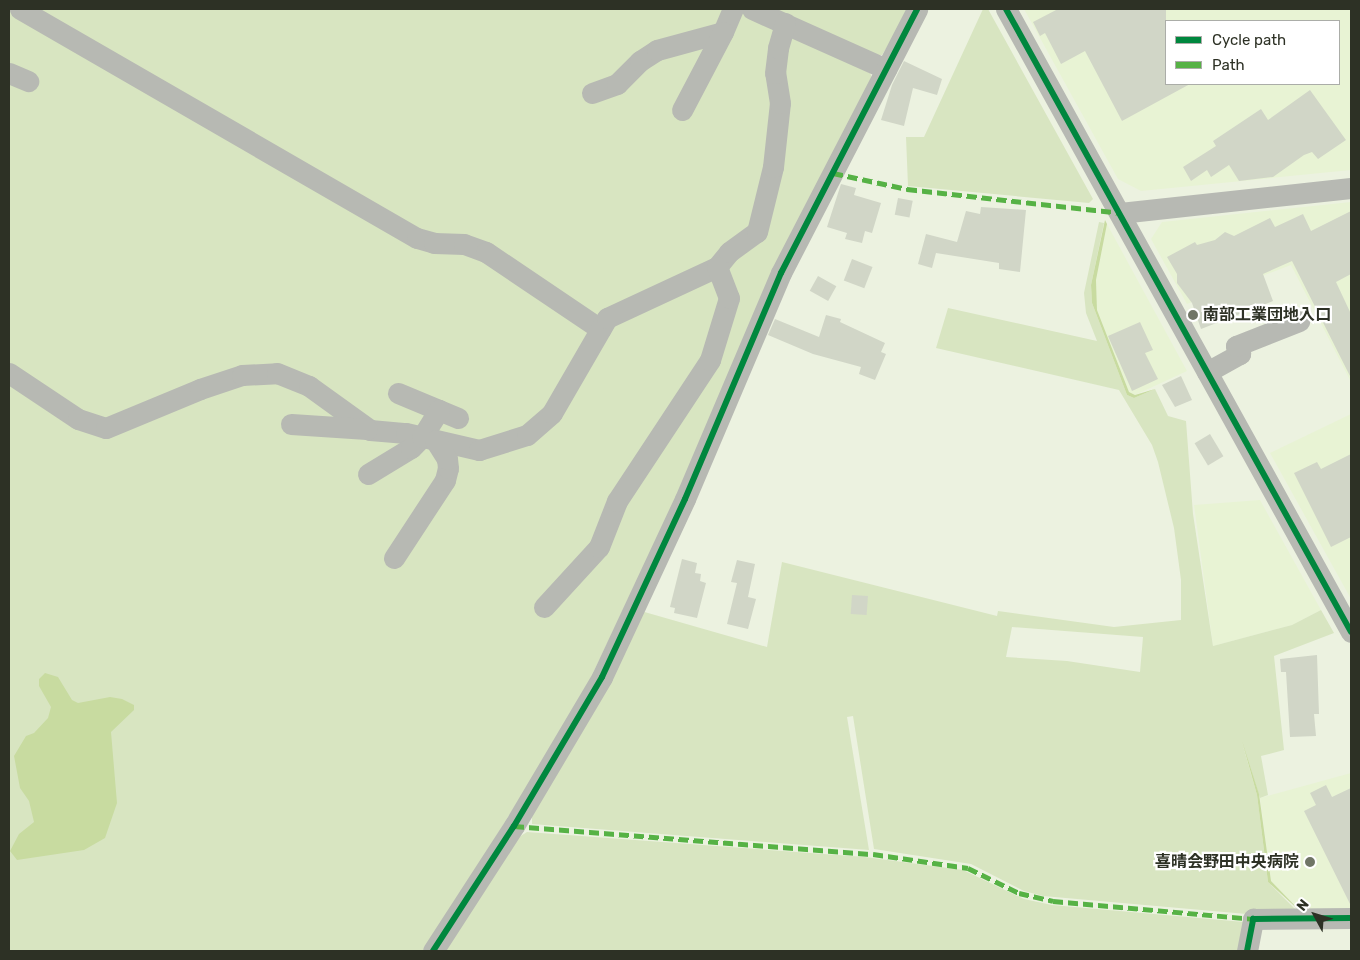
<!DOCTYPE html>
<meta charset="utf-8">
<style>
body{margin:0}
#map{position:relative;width:1360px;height:960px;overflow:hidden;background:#ecf2e0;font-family:Rubik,"Noto Sans JP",sans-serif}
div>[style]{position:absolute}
.built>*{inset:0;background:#e8f3d4}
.green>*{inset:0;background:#d8e5c1}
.water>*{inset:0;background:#c8dba0}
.building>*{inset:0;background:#d1d6c7;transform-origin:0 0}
.minor>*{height:21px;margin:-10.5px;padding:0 10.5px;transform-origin:10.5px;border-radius:10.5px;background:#b7b9b3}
.quiet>*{height:5px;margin-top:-2.5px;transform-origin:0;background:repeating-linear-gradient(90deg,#56b245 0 10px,transparent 0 15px)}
.cycleway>*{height:6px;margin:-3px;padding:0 3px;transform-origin:3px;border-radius:3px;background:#00873e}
.dots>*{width:14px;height:14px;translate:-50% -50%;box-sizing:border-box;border:2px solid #fff;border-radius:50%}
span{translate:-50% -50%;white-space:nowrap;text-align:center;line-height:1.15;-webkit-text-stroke:4.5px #fff;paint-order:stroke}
.poi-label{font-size:16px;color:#2d3125;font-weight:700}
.left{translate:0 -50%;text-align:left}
.right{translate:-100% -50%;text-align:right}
.frame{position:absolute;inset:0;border:10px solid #2d3125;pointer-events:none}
.legend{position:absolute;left:1165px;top:20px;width:175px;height:65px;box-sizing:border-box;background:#fff;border:1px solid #abada8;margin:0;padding:6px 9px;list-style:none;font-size:15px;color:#2d3125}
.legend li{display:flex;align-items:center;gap:10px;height:25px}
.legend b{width:25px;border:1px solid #abada8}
.north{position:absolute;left:1290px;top:890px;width:50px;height:50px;-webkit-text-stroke:4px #fff;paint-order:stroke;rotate:309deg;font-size:14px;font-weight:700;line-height:20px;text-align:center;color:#2d3125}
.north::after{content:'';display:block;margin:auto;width:18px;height:22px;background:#2d3125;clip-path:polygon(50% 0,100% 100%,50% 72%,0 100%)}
</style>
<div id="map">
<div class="built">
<div style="clip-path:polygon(evenodd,1024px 9px,1351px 9px,1351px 170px,1141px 191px,1118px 179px,1024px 9px,1166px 21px,1339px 21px,1339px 84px,1166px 84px,1166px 21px)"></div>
<div style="clip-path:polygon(1351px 202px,1351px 382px,1291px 265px,1187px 304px,1151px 239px,1162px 222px)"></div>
<div style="clip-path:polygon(1107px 224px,1187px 371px,1135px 395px,1129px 392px,1097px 310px,1096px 280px)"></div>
<div style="clip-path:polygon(1351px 414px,1351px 599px,1270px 453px)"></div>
<div style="clip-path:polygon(1260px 500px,1321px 610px,1292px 625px,1213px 646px,1194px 505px)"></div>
<div style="clip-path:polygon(1351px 773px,1351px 912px,1302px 913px,1271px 881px,1260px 798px)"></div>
</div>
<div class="green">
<div style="clip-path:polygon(9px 9px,735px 9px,870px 73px,873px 80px,580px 701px,425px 951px,9px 951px)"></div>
<div style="clip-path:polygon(769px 9px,911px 9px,882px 55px,876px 55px)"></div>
<div style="clip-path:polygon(983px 9px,988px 9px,1093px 199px,1089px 203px,908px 186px,906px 137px,924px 137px)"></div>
<div style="clip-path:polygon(evenodd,1099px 222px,1104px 223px,1091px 285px,1092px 303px,1127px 395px,1134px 398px,1155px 389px,1168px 416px,1186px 421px,1193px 514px,1213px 646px,1292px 625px,1321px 610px,1334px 633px,1274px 656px,1284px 750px,1261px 756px,1268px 795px,1260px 798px,1242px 742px,1257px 795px,1268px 882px,1299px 913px,1258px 915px,1043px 896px,1024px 891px,971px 864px,874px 849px,853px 716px,847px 717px,869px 850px,532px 824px,532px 811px,641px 611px,767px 647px,782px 562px,997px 616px,998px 611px,1114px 627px,1181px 620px,1181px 580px,1174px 528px,1158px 462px,1152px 445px,1119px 390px,936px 348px,948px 308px,1097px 341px,1086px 313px,1084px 293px,1099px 222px,1012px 627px,1143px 637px,1140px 672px,1067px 661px,1006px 657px,1012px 627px)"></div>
<div style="clip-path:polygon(527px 832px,865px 857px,963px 870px,1024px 899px,1052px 905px,1244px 922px,1241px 951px,442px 951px,516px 839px)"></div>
</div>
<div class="water">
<div style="clip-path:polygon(1105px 220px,1107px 224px,1096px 280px,1097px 310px,1129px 392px,1135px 395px,1155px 389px,1134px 398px,1127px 395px,1092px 303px,1091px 285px)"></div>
<div style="clip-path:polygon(45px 673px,58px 677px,72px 700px,78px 703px,110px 697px,122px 699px,134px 705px,134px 710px,111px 732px,117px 803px,105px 838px,84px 850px,17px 860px,10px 851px,19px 834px,34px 822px,29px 801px,20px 788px,14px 756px,26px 736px,34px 733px,48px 718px,51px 707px,39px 686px,39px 679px)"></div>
<div style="clip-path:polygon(1242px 741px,1259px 794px,1271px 881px,1302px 913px,1268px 882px,1257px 795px)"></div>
</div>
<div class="building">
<div style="clip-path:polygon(1058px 9px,1166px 9px,1166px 84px,1190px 84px,1122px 121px,1085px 51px,1061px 64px,1045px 33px,1040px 36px,1033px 22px)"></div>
<div style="clip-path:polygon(904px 61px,942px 79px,937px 95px,913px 88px,904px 126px,881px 120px,892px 85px)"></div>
<div style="clip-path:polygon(1310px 90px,1346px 140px,1318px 159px,1312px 152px,1304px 155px,1273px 177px,1239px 181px,1229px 165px,1211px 177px,1207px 170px,1191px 181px,1183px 167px,1216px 146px,1213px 141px,1261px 109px,1268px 120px)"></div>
<div style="clip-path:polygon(841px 184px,856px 188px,854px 195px,881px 203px,872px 233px,865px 231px,862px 243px,845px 239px,847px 233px,827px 227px)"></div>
<div style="left:898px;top:198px;width:15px;height:17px;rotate:11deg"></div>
<div style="clip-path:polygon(981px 207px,1026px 210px,1020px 272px,999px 269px,999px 263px,936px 253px,932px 268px,918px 264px,926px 234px,957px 242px,966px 211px,980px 214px)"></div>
<div style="clip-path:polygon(1351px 211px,1351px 274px,1336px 282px,1351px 314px,1351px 378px,1292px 261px,1263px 274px,1273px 301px,1201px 329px,1192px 303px,1177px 283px,1177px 274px,1167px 257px,1195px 242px,1197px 245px,1215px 240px,1225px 232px,1234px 236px,1270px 218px,1275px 227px,1303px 214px,1311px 231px)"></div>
<div style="left:852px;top:259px;width:22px;height:23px;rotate:21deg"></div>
<div style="left:818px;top:276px;width:21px;height:17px;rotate:29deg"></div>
<div style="clip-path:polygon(826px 315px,841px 319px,840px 322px,885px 343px,881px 352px,886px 354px,875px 380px,859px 374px,861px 367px,813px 354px,768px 335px,775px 319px,819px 337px)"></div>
<div style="clip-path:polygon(1140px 322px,1153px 350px,1145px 353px,1158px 379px,1132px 391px,1108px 336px)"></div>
<div style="clip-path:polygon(1181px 376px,1192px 400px,1175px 407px,1162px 385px)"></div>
<div style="left:1210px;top:434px;width:26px;height:18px;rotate:59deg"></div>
<div style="clip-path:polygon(1351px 454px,1351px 537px,1331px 547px,1294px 473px,1317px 462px,1321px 469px)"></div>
<div style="clip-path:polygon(682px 559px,697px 563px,695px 573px,701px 574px,700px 581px,706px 583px,697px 618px,674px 613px,675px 608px,670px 607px)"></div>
<div style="clip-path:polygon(737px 560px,755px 564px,748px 597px,756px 599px,748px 629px,727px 624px,737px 583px,731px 582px)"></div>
<div style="left:852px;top:595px;width:16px;height:19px;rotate:4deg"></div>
<div style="clip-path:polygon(1317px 655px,1319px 714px,1314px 714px,1316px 736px,1290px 737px,1286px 672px,1281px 672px,1280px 659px)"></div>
<div style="clip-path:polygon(1326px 785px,1332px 797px,1351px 788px,1351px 906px,1304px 811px,1316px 805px,1310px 793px)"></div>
</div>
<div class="minor">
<div style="left:20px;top:9px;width:458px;rotate:30deg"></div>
<div style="left:417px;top:238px;width:18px;rotate:16deg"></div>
<div style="left:434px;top:243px;width:30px;rotate:2deg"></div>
<div style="left:464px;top:244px;width:23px;rotate:20deg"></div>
<div style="left:486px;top:252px;width:138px;rotate:34deg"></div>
<div style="left:752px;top:9px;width:147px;rotate:24.1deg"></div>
<div style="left:1006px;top:9px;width:712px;rotate:61.02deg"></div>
<div style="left:9px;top:73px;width:21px;rotate:23deg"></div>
<div style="left:592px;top:93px;width:27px;rotate:-20deg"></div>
<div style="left:617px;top:84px;width:33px;rotate:-45deg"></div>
<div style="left:640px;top:61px;width:20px;rotate:-33deg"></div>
<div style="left:657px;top:50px;width:68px;rotate:-15.3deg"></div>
<div style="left:723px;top:32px;width:25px;rotate:-67deg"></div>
<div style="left:682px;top:110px;width:88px;rotate:-62.3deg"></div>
<div style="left:1120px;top:213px;width:232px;rotate:-6.2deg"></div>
<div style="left:1207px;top:372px;width:38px;rotate:-29deg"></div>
<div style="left:1240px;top:354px;width:9px;rotate:-117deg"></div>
<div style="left:1236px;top:346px;width:68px;rotate:-21.6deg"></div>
<div style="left:9px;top:373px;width:83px;rotate:33.7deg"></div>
<div style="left:78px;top:419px;width:29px;rotate:18deg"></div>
<div style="left:106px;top:428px;width:102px;rotate:-22.5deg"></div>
<div style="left:200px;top:389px;width:44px;rotate:-18.4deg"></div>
<div style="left:242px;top:375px;width:35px;rotate:-3deg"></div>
<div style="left:277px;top:373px;width:35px;rotate:22deg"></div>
<div style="left:309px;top:386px;width:75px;rotate:35.8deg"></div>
<div style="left:370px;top:430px;width:36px;rotate:5deg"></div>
<div style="left:406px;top:433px;width:75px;rotate:13.1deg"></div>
<div style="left:479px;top:450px;width:50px;rotate:-17.4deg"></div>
<div style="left:527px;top:435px;width:33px;rotate:-41deg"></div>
<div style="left:552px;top:413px;width:110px;rotate:-59.9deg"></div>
<div style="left:607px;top:318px;width:121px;rotate:-24.9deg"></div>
<div style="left:717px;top:267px;width:19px;rotate:-51deg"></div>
<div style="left:729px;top:252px;width:34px;rotate:-36deg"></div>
<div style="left:757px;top:232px;width:67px;rotate:-76.2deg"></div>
<div style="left:773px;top:167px;width:64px;rotate:-83.8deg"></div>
<div style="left:780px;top:103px;width:30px;rotate:-99deg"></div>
<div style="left:775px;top:73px;width:25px;rotate:-83deg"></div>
<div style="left:778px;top:48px;width:26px;rotate:-74deg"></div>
<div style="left:398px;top:393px;width:65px;rotate:22.6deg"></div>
<div style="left:291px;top:424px;width:76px;rotate:3.8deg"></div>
<div style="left:368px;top:474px;width:50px;rotate:-31.2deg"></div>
<div style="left:411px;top:448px;width:16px;rotate:-45deg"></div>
<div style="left:422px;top:437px;width:32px;rotate:-58deg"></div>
<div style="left:394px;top:558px;width:93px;rotate:-56.8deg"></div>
<div style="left:445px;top:480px;width:12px;rotate:-76deg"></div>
<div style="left:448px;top:468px;width:9px;rotate:-96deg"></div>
<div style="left:447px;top:459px;width:22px;rotate:-122deg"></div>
<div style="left:544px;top:607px;width:81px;rotate:-47.5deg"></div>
<div style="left:599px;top:547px;width:49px;rotate:-68.6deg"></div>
<div style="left:617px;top:501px;width:169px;rotate:-56.6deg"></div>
<div style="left:710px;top:360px;width:65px;rotate:-73deg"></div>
<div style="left:729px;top:298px;width:33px;rotate:-111deg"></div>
<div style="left:433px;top:951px;width:149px;rotate:-57.1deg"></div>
<div style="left:514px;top:826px;width:173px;rotate:-59.4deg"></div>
<div style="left:602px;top:677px;width:196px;rotate:-65deg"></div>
<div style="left:685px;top:499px;width:246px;rotate:-67deg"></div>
<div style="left:781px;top:273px;width:297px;rotate:-62.7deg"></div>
<div style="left:1247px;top:951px;width:33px;rotate:-79deg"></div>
<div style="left:1253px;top:919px;width:98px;rotate:-0.6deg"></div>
</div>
<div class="quiet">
<div style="left:833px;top:173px;width:76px;rotate:12.2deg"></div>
<div style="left:907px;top:189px;width:214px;rotate:6.4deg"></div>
<div style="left:514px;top:826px;width:360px;rotate:4.5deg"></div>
<div style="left:873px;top:854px;width:96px;rotate:8.4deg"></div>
<div style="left:968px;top:868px;width:57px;rotate:26.1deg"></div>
<div style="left:1019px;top:893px;width:35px;rotate:13deg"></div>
<div style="left:1053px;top:901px;width:201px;rotate:5.1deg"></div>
</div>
<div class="cycleway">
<div style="left:1006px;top:9px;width:712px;rotate:61.02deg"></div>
<div style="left:433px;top:951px;width:149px;rotate:-57.1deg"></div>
<div style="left:514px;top:826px;width:173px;rotate:-59.4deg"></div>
<div style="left:602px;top:677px;width:196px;rotate:-65deg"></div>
<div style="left:685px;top:499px;width:246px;rotate:-67deg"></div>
<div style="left:781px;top:273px;width:297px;rotate:-62.7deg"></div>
<div style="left:1247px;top:951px;width:33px;rotate:-79deg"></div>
<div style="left:1253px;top:919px;width:98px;rotate:-0.6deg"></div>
</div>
<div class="dots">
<div style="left:1193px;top:315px;background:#707566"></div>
<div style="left:1310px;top:862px;background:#707566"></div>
</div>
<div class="poi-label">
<span class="left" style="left:1203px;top:315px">南部工業団地入口</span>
<span class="right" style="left:1299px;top:862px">喜晴会野田中央病院</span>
</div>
<div class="frame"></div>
<ul class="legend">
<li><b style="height:6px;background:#00873e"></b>Cycle path</li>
<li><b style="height:6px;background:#56b245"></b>Path</li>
</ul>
<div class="north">N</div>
</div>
